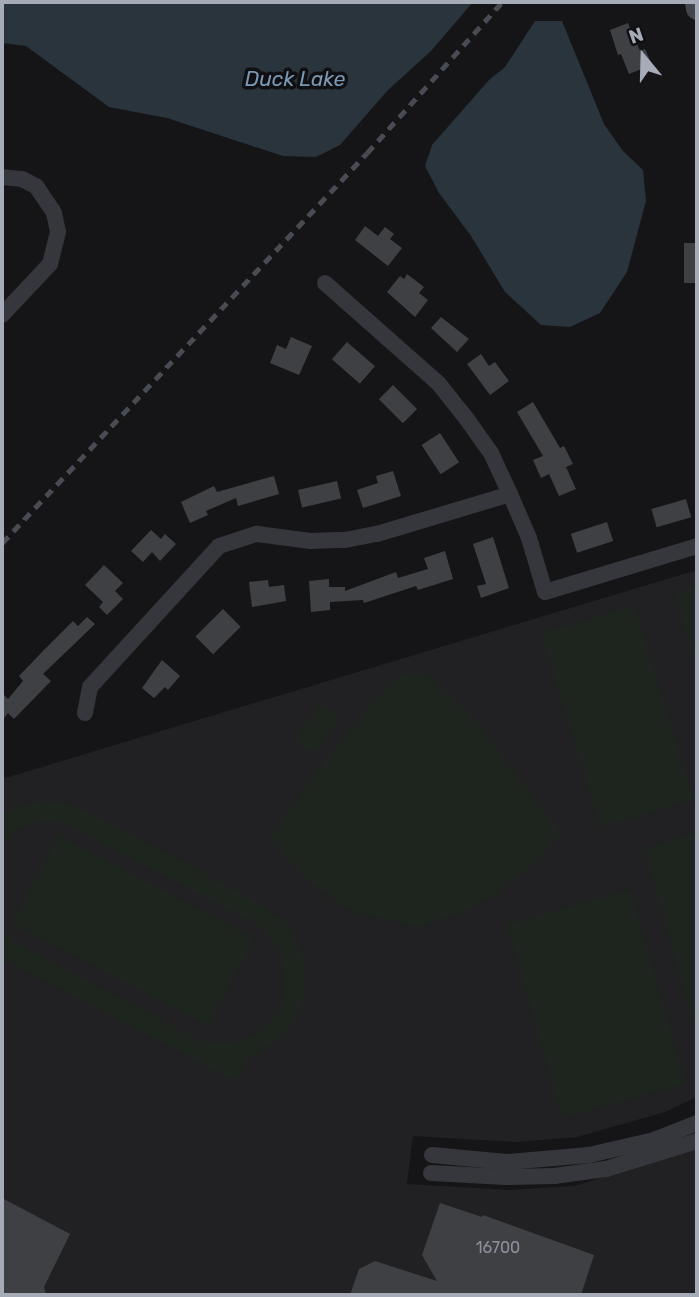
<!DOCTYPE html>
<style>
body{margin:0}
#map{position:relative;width:699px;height:1297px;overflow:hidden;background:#151517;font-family:Rubik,sans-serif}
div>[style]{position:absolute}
.built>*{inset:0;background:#212124}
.green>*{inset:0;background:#1d251e;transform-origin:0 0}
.water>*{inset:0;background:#2a343c}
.building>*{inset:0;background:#3f4044;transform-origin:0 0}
.minor>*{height:16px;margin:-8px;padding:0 8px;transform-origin:8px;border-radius:8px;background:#36373c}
.secondary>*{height:23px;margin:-11.5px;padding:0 11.5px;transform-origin:11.5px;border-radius:11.5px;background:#44464d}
.rail>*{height:4.5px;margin-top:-2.25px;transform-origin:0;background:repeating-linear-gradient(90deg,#494b52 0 9px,transparent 0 16px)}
span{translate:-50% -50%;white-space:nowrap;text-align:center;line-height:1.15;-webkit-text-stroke:7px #101012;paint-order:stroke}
.number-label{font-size:16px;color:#8c909b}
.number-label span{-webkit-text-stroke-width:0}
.water-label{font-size:21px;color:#7b99b6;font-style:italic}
.frame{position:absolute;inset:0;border:4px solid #a6abb8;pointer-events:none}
.north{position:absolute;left:608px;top:21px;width:70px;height:70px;-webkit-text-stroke:5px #101012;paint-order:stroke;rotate:341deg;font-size:19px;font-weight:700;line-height:28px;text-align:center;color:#a6abb8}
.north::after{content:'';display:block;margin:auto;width:24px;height:32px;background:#a6abb8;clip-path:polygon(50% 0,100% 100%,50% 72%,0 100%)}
</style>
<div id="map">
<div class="built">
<div style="clip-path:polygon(697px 570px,697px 1097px,665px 1112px,577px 1137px,515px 1142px,413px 1136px,407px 1184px,510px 1190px,574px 1186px,697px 1149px,697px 1295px,2px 1295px,2px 779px)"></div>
</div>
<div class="green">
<div style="clip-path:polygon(697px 586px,697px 670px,674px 593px)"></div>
<div style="left:634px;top:605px;width:203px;height:97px;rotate:73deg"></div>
<div style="clip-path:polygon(426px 673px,474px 719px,561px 833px,537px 862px,493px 896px,465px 911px,417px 927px,358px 913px,338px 903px,302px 875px,269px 838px,330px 754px,379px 695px,400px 674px)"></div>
<div style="left:321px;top:703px;width:24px;height:45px;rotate:36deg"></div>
<div style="clip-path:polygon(41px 801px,71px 804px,116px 826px,261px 904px,282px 919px,293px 933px,301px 951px,306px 978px,303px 998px,296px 1018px,280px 1038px,247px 1060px,235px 1082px,2px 958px,2px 930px,17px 943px,203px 1042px,225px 1043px,244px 1040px,262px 1029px,275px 1015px,283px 999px,285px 977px,282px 959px,273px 941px,259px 926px,63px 823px,42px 822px,20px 828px,2px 843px,2px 815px,12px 809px)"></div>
<div style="clip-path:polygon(697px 833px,697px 1037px,644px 848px)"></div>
<div style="left:59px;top:835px;width:221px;height:99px;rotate:28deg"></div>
<div style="left:630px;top:889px;width:202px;height:128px;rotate:74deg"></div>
</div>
<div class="water">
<div style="clip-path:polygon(2px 2px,473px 2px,431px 51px,388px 90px,340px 145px,316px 157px,283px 156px,167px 118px,109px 107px,26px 46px,2px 43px)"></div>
<div style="clip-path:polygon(535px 21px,562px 21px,604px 124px,623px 151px,643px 170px,646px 201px,627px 272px,600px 313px,570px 327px,541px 325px,505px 292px,471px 236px,439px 193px,425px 166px,432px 145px,489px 80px,505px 67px)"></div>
</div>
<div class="building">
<div style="clip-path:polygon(628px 23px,640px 51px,645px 49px,652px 65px,629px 74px,621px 54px,618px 55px,610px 30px)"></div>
<div style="clip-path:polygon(365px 226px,378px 236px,385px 227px,394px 234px,390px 239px,402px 248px,388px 266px,355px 240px)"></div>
<div style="left:684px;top:243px;width:13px;height:40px"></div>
<div style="clip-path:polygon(407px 274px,424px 287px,419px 293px,428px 300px,415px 317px,387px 292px,400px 276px,404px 279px)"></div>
<div style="clip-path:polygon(441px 317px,469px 339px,457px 352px,431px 328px)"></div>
<div style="clip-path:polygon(291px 337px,312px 346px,299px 375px,270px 363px,277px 345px,286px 349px)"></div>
<div style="left:347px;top:342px;width:37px;height:23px;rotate:41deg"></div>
<div style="clip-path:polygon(481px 354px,489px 366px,495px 362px,509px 381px,490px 395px,467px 364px)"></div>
<div style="left:393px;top:385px;width:34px;height:20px;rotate:45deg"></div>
<div style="clip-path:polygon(533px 402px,560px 448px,564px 446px,573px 464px,566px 467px,576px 489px,559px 496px,549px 474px,541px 478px,533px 460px,543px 456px,517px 412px)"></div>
<div style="left:440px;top:433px;width:35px;height:22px;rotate:57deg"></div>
<div style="clip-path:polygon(393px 471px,401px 496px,363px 508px,357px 490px,378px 483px,376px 476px)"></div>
<div style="clip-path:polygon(274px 476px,279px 494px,238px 506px,236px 498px,206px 511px,208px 515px,190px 523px,181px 502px,214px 486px,217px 492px)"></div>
<div style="left:337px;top:481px;width:18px;height:40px;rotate:77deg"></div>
<div style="left:686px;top:499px;width:19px;height:36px;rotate:74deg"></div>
<div style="left:607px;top:522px;width:20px;height:38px;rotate:72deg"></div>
<div style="clip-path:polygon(151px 530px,161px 539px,165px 534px,176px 544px,160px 561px,152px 552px,143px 562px,131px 551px)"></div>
<div style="clip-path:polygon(493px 537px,509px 588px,481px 598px,477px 586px,486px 584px,473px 544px)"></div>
<div style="clip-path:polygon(445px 551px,453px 579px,418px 590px,416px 586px,364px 603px,363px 600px,330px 602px,330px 610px,311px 612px,309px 581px,329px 579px,329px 587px,345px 587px,345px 591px,396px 572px,398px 578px,428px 569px,424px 558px)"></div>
<div style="clip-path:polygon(104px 565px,123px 583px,115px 591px,123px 599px,107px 615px,99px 607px,103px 602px,85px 585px)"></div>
<div style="clip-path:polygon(268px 580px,269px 587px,284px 585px,286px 601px,252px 607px,249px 582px)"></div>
<div style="left:223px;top:609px;width:25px;height:39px;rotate:45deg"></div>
<div style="clip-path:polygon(87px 617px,95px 624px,43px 674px,51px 681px,14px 719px,8px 713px,2px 721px,2px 693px,8px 699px,23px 681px,19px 676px,42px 652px,73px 621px,78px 626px)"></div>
<div style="clip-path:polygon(162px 660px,180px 676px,168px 690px,165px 687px,154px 698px,142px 688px)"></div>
<div style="clip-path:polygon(2px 1198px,70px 1234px,44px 1287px,46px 1295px,2px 1295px)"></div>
<div style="clip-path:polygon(440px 1203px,482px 1217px,483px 1215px,594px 1255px,581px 1295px,350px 1295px,359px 1269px,375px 1261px,437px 1281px,422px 1255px)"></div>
</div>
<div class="minor">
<div style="left:2px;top:177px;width:20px;rotate:6deg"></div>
<div style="left:22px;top:179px;width:16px;rotate:27deg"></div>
<div style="left:36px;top:186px;width:32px;rotate:56deg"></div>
<div style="left:54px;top:213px;width:19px;rotate:78deg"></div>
<div style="left:58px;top:232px;width:33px;rotate:104deg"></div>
<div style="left:50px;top:264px;width:70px;rotate:133.3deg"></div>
<div style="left:325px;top:283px;width:152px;rotate:41.5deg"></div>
<div style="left:439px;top:384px;width:43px;rotate:51.5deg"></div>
<div style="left:466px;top:418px;width:43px;rotate:54.5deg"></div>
<div style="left:491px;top:453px;width:45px;rotate:65.1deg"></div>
<div style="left:510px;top:494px;width:48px;rotate:66.6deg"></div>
<div style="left:529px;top:538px;width:56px;rotate:73.5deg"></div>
<div style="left:545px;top:592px;width:159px;rotate:-16.8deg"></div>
<div style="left:85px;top:713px;width:26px;rotate:-79deg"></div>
<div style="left:90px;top:687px;width:191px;rotate:-47.5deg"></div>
<div style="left:219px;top:546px;width:40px;rotate:-18deg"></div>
<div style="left:257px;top:534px;width:54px;rotate:7.4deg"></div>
<div style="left:311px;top:541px;width:34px;rotate:-2deg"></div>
<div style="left:345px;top:540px;width:33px;rotate:-11deg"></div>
<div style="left:377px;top:534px;width:139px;rotate:-16.7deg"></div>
<div style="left:432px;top:1155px;width:75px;rotate:5.3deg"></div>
<div style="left:507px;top:1162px;width:82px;rotate:-4.9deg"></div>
<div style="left:589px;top:1155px;width:67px;rotate:-13deg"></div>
<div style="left:654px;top:1140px;width:46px;rotate:-21.6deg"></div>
<div style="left:431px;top:1173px;width:75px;rotate:3.1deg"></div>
<div style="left:506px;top:1177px;width:48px;rotate:-1.2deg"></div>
<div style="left:554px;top:1176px;width:52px;rotate:-7.7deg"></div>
<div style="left:606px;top:1169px;width:95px;rotate:-17.1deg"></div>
</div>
<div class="secondary">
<div style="left:696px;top:2px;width:6px;rotate:81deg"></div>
</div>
<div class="rail">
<div style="left:2px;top:543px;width:534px;rotate:-46.9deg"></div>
<div style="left:367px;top:153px;width:203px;rotate:-48.2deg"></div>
</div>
<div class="number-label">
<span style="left:498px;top:1248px">16700</span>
</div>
<div class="water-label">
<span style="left:295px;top:79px">Duck Lake</span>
</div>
<div class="frame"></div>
<div class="north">N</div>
</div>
